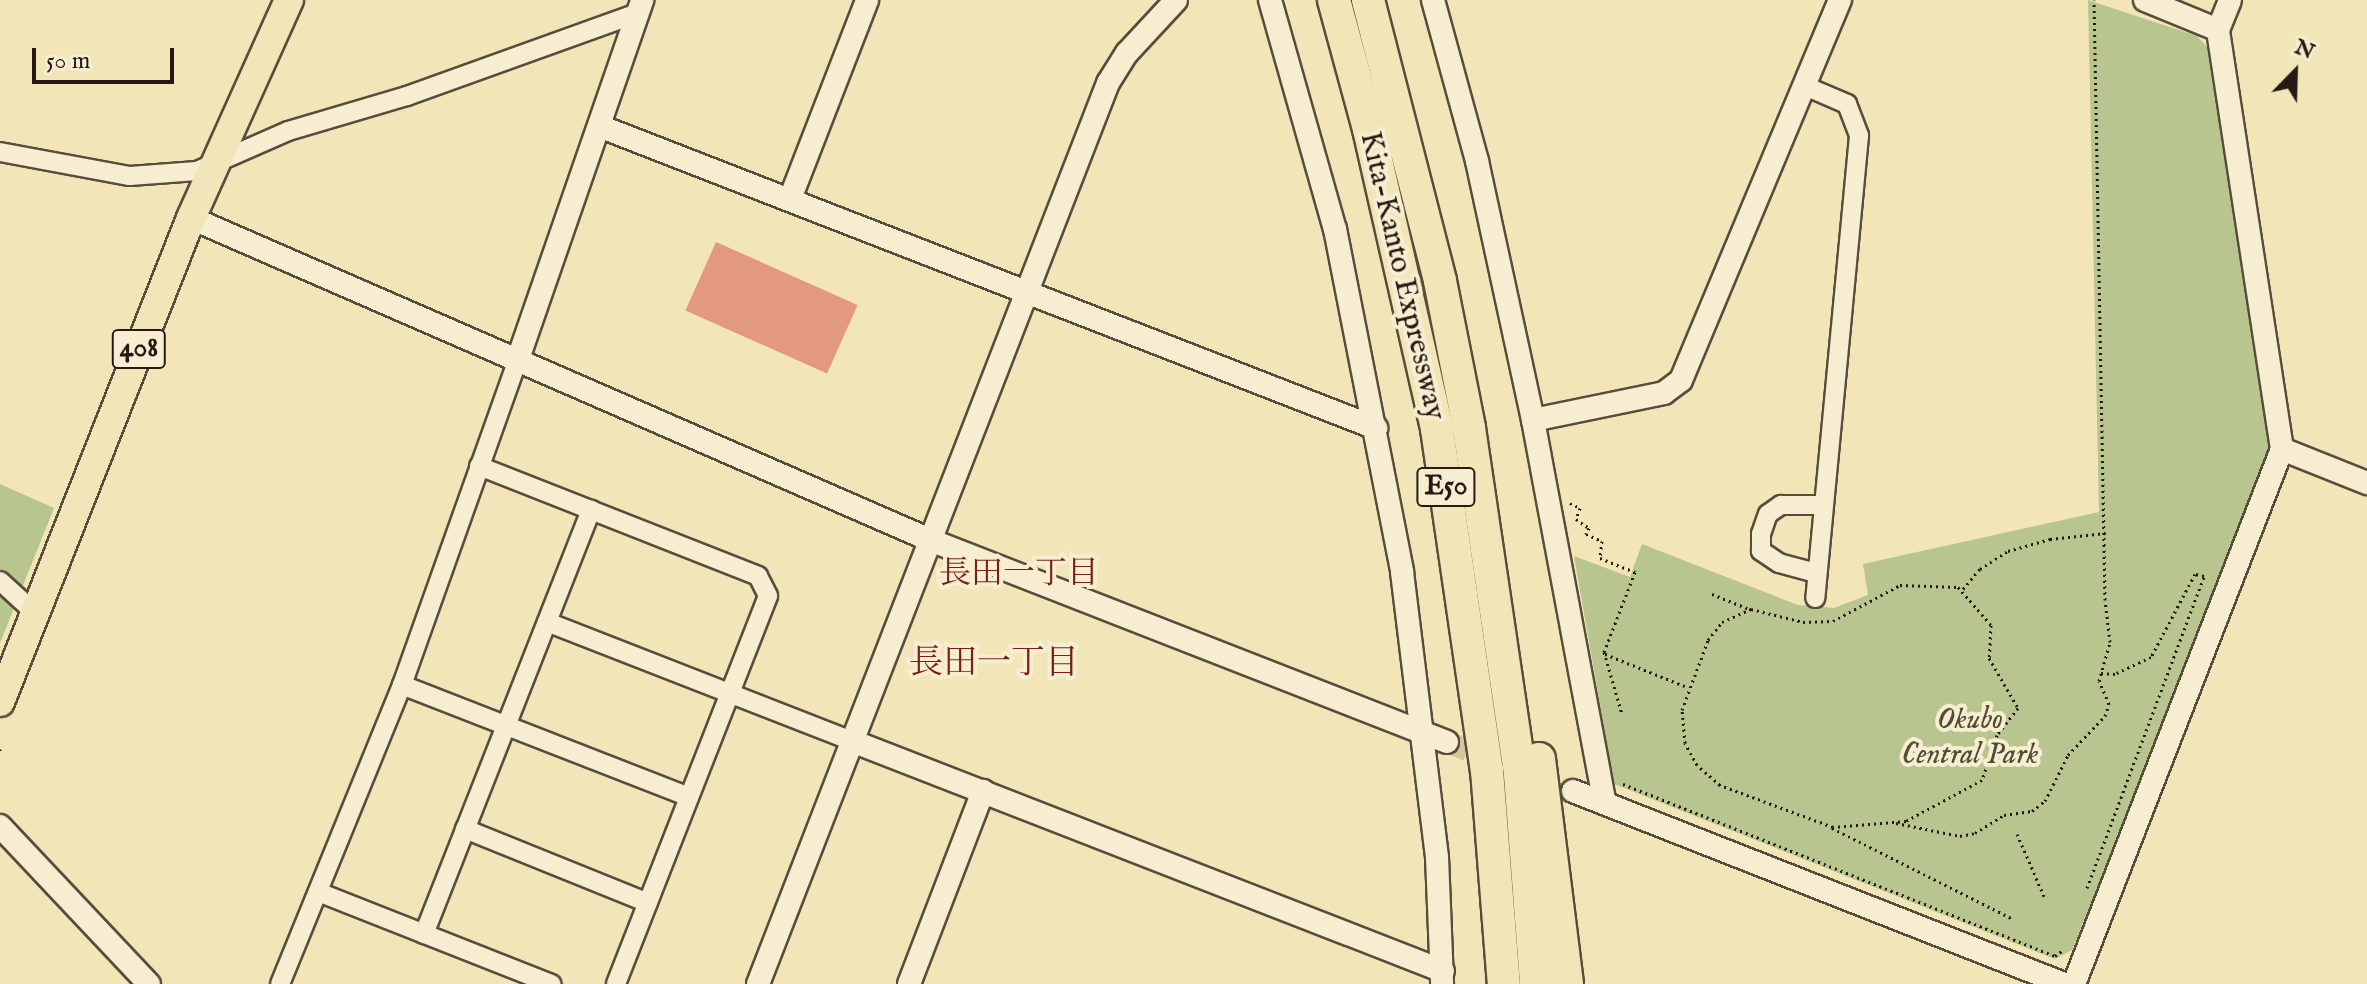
<!DOCTYPE html>
<meta charset="utf-8">
<style>
body{margin:0}
#map{position:relative;width:2367px;height:984px;overflow:hidden;background:#f2e5b8;font-family:"IM FELL English","Noto Serif JP",serif}
div>[style]{position:absolute}
.green>*{inset:0;background:#b9c58f}
.building>*{inset:0;background:#e2997f;transform-origin:0 0}
.tertiary-tunnel>*{height:22px;margin-top:-11px;transform-origin:0;background:repeating-linear-gradient(90deg,#d3c69f 0 22px,transparent 0 33px)}
.path>*{height:3px;margin-top:-1.5px;transform-origin:0;background:repeating-linear-gradient(90deg,#241914 0 2px,transparent 0 6px)}
.roads{filter:drop-shadow(2px 0 #584c3d) drop-shadow(-2px 0 #584c3d) drop-shadow(0 2px #584c3d) drop-shadow(0 -2px #584c3d)}
.minor>*{height:18px;margin:-9px;padding:0 9px;transform-origin:9px;border-radius:9px;background:#f7eed1}
.tertiary>*{height:22px;margin:-11px;padding:0 11px;transform-origin:11px;border-radius:11px;background:#f7eed1}
.trunk>*{height:28px;margin:-14px;padding:0 14px;transform-origin:14px;border-radius:14px;background:#f2e5b8}
.motorway>*{height:32px;margin:-16px;padding:0 16px;transform-origin:16px;border-radius:16px;background:#f2e5b8}
span{translate:-50% -50%;white-space:nowrap;text-align:center;line-height:1.15;-webkit-text-stroke:8px #f7eed1;paint-order:stroke}
.shield-label span{padding:2px 6px;background:#f7eed1;border:2px solid;border-radius:6px;-webkit-text-stroke-width:0}
.shield-label{font-size:28px;color:#241914;font-weight:700}
.street-label{font-size:30px;color:#241914}
.park-label{font-size:30px;color:#514d39;font-style:italic}
.neighbourhood-label{font-size:32px;color:#7a1f14}
.quarter-label{font-size:34px;color:#7a1f14}
.north{position:absolute;left:2255px;top:32px;width:80px;height:80px;-webkit-text-stroke:6px #f7eed1;paint-order:stroke;rotate:23deg;font-size:22px;font-weight:700;line-height:32px;text-align:center;color:#241914}
.north::after{content:'';display:block;margin:auto;width:28px;height:36px;background:#241914;clip-path:polygon(50% 0,100% 100%,50% 72%,0 100%)}
.scale{position:absolute;left:32px;top:48px;width:142px;height:36px;box-sizing:border-box;border:4px solid #241914;border-top:0;padding-left:10px;font-size:24px;line-height:28px;white-space:nowrap;color:#241914;-webkit-text-stroke:6px #f7eed1;paint-order:stroke}
</style>
<div id="map">
<div class="green">
<div style="clip-path:polygon(2088px 0,2197px 36px,2211px 51px,2274px 451px,2072px 950px,2055px 959px,1614px 784px,1574px 556px,1630px 577px,1642px 544px,1798px 605px,1834px 608px,1868px 595px,1863px 564px,2099px 512px)"></div>
<div style="clip-path:polygon(0 484px,54px 508px,0 643px)"></div>
</div>
<div class="building">
<div style="left:716px;top:242px;width:155px;height:75px;rotate:24deg"></div>
</div>
<div class="tertiary-tunnel">
<div style="left:1447px;top:742px;width:52px;rotate:21.6deg"></div>
</div>
<div class="path">
<div style="left:1570px;top:503px;width:11px;rotate:27deg"></div>
<div style="left:1580px;top:508px;width:12px;rotate:110deg"></div>
<div style="left:1576px;top:519px;width:16px;rotate:35deg"></div>
<div style="left:1589px;top:528px;width:7px;rotate:117deg"></div>
<div style="left:1586px;top:534px;width:17px;rotate:24deg"></div>
<div style="left:1602px;top:541px;width:17px;rotate:97deg"></div>
<div style="left:1600px;top:558px;width:38px;rotate:22deg"></div>
<div style="left:1635px;top:572px;width:86px;rotate:111.2deg"></div>
<div style="left:1604px;top:652px;width:65px;rotate:73.8deg"></div>
<div style="left:1900px;top:585px;width:58px;rotate:2deg"></div>
<div style="left:1958px;top:587px;width:50px;rotate:49deg"></div>
<div style="left:1991px;top:625px;width:33px;rotate:93deg"></div>
<div style="left:1989px;top:658px;width:58px;rotate:59.9deg"></div>
<div style="left:2018px;top:708px;width:34px;rotate:128deg"></div>
<div style="left:1997px;top:735px;width:47px;rotate:108.4deg"></div>
<div style="left:1982px;top:780px;width:86px;rotate:151.7deg"></div>
<div style="left:1906px;top:821px;width:73px;rotate:175.3deg"></div>
<div style="left:1833px;top:827px;width:121px;rotate:-159.6deg"></div>
<div style="left:1720px;top:785px;width:30px;rotate:-139deg"></div>
<div style="left:1697px;top:765px;width:25px;rotate:-119deg"></div>
<div style="left:1685px;top:743px;width:33px;rotate:-95deg"></div>
<div style="left:1682px;top:710px;width:75px;rotate:-69.6deg"></div>
<div style="left:1708px;top:640px;width:23px;rotate:-52deg"></div>
<div style="left:1722px;top:622px;width:32px;rotate:-24deg"></div>
<div style="left:1751px;top:609px;width:54px;rotate:14deg"></div>
<div style="left:1803px;top:622px;width:30px;rotate:-2deg"></div>
<div style="left:1833px;top:621px;width:76px;rotate:-28.2deg"></div>
<div style="left:1963px;top:589px;width:26px;rotate:-50deg"></div>
<div style="left:1980px;top:569px;width:33px;rotate:-33deg"></div>
<div style="left:2008px;top:551px;width:44px;rotate:-15.9deg"></div>
<div style="left:2050px;top:539px;width:56px;rotate:-6.1deg"></div>
<div style="left:1712px;top:594px;width:38px;rotate:22deg"></div>
<div style="left:1605px;top:654px;width:88px;rotate:21.9deg"></div>
<div style="left:0;top:749px;width:2px;rotate:90deg"></div>
<div style="left:1623px;top:784px;width:465px;rotate:21.7deg"></div>
<div style="left:2055px;top:956px;width:10px;rotate:-37deg"></div>
<div style="left:1896px;top:823px;width:65px;rotate:11.5deg"></div>
<div style="left:1960px;top:836px;width:15px;rotate:-11deg"></div>
<div style="left:1975px;top:833px;width:34px;rotate:-32deg"></div>
<div style="left:2004px;top:815px;width:28px;rotate:-8deg"></div>
<div style="left:2032px;top:811px;width:16px;rotate:-38deg"></div>
<div style="left:2045px;top:801px;width:51px;rotate:-63.4deg"></div>
<div style="left:2068px;top:755px;width:54px;rotate:-46.5deg"></div>
<div style="left:2105px;top:716px;width:13px;rotate:-72deg"></div>
<div style="left:2109px;top:704px;width:25px;rotate:-113deg"></div>
<div style="left:2099px;top:681px;width:41px;rotate:-74.2deg"></div>
<div style="left:2110px;top:642px;width:42px;rotate:-96.8deg"></div>
<div style="left:2105px;top:600px;width:600px;rotate:-91.05deg"></div>
<div style="left:1832px;top:828px;width:203px;rotate:26.7deg"></div>
<div style="left:2017px;top:834px;width:68px;rotate:66.5deg"></div>
<div style="left:2087px;top:888px;width:333px;rotate:-69.4deg"></div>
<div style="left:2204px;top:576px;width:9px;rotate:-167deg"></div>
<div style="left:2195px;top:574px;width:94px;rotate:117.9deg"></div>
<div style="left:2151px;top:657px;width:40px;rotate:155deg"></div>
<div style="left:2115px;top:674px;width:14px;rotate:-176deg"></div>
</div>
<div class="roads">
<div class="minor">
<div style="left:1805px;top:86px;width:46px;rotate:23.2deg"></div>
<div style="left:1847px;top:104px;width:34px;rotate:69deg"></div>
<div style="left:1859px;top:136px;width:464px;rotate:95.4deg"></div>
<div style="left:0;top:152px;width:132px;rotate:10.5deg"></div>
<div style="left:130px;top:176px;width:67px;rotate:-4.3deg"></div>
<div style="left:197px;top:171px;width:99px;rotate:-23.7deg"></div>
<div style="left:288px;top:131px;width:124px;rotate:-16.4deg"></div>
<div style="left:407px;top:96px;width:245px;rotate:-19.8deg"></div>
<div style="left:479px;top:466px;width:300px;rotate:21.5deg"></div>
<div style="left:758px;top:576px;width:22px;rotate:63deg"></div>
<div style="left:768px;top:596px;width:417px;rotate:111.4deg"></div>
<div style="left:1816px;top:573px;width:38px;rotate:-165deg"></div>
<div style="left:1779px;top:563px;width:22px;rotate:-146deg"></div>
<div style="left:1761px;top:551px;width:17px;rotate:-90deg"></div>
<div style="left:1761px;top:534px;width:21px;rotate:-71deg"></div>
<div style="left:1768px;top:514px;width:16px;rotate:-35deg"></div>
<div style="left:1781px;top:505px;width:40px"></div>
<div style="left:0;top:581px;width:47px;rotate:42.4deg"></div>
<div style="left:547px;top:622px;width:327px;rotate:21.3deg"></div>
<div style="left:402px;top:685px;width:308px;rotate:21.3deg"></div>
<div style="left:465px;top:829px;width:197px;rotate:22deg"></div>
<div style="left:318px;top:892px;width:251px;rotate:21.5deg"></div>
<div style="left:424px;top:934px;width:456px;rotate:-68.5deg"></div>
<div style="left:280px;top:984px;width:323px;rotate:-67.8deg"></div>
<div style="left:402px;top:685px;width:346px;rotate:-70.4deg"></div>
</div>
<div class="tertiary">
<div style="left:1270px;top:0;width:238px;rotate:74.2deg"></div>
<div style="left:1335px;top:229px;width:349px;rotate:78.9deg"></div>
<div style="left:1402px;top:572px;width:287px;rotate:83deg"></div>
<div style="left:1437px;top:857px;width:127px;rotate:87.7deg"></div>
<div style="left:1433px;top:0;width:167px;rotate:74.7deg"></div>
<div style="left:1477px;top:161px;width:265px;rotate:77.8deg"></div>
<div style="left:1533px;top:420px;width:390px;rotate:79.4deg"></div>
<div style="left:2145px;top:0;width:79px;rotate:22.3deg"></div>
<div style="left:599px;top:126px;width:834px;rotate:21.24deg"></div>
<div style="left:790px;top:199px;width:213px;rotate:-68.8deg"></div>
<div style="left:191px;top:218px;width:806px;rotate:23.54deg"></div>
<div style="left:930px;top:540px;width:555px;rotate:21.34deg"></div>
<div style="left:518px;top:359px;width:380px;rotate:-70.9deg"></div>
<div style="left:1533px;top:420px;width:134px;rotate:-11.6deg"></div>
<div style="left:1664px;top:393px;width:21px;rotate:-37deg"></div>
<div style="left:1681px;top:380px;width:412px;rotate:-67.3deg"></div>
<div style="left:2282px;top:449px;width:92px;rotate:21.8deg"></div>
<div style="left:852px;top:741px;width:634px;rotate:21.26deg"></div>
<div style="left:1573px;top:791px;width:528px;rotate:21.46deg"></div>
<div style="left:0;top:826px;width:217px;rotate:46.7deg"></div>
<div style="left:758px;top:984px;width:967px;rotate:-68.77deg"></div>
<div style="left:1108px;top:83px;width:36px;rotate:-58deg"></div>
<div style="left:1127px;top:53px;width:72px;rotate:-47.2deg"></div>
<div style="left:909px;top:984px;width:207px;rotate:-69deg"></div>
<div style="left:2074px;top:984px;width:574px;rotate:-68.75deg"></div>
<div style="left:2282px;top:449px;width:424px;rotate:-98.7deg"></div>
<div style="left:2218px;top:30px;width:32px;rotate:-68deg"></div>
</div>
<div class="trunk">
<div style="left:0;top:702px;width:520px;rotate:-68.46deg"></div>
<div style="left:191px;top:218px;width:239px;rotate:-65.8deg"></div>
</div>
<div class="motorway">
<div style="left:1334px;top:0;width:134px;rotate:74.8deg"></div>
<div style="left:1369px;top:129px;width:308px;rotate:77.2deg"></div>
<div style="left:1437px;top:429px;width:345px;rotate:81.7deg"></div>
<div style="left:1487px;top:770px;width:215px;rotate:85.5deg"></div>
<div style="left:1368px;top:0;width:290px;rotate:75.6deg"></div>
<div style="left:1440px;top:281px;width:150px;rotate:78.8deg"></div>
<div style="left:1469px;top:428px;width:351px;rotate:81.6deg"></div>
<div style="left:1520px;top:775px;width:210px;rotate:85.6deg"></div>
<div style="left:1539px;top:759px;width:227px;rotate:82.9deg"></div>
</div>
</div>
<div class="shield-label">
<span style="left:139px;top:349px">408</span>
<span style="left:1446px;top:487px">E50</span>
</div>
<div class="street-label">
<span style="left:1402px;top:276px;rotate:77deg">Kita-Kanto Expressway</span>
</div>
<div class="park-label">
<span style="left:1970px;top:737px">Okubo<br>Central Park</span>
</div>
<div class="neighbourhood-label">
<span style="left:1019px;top:575px">長田一丁目</span>
</div>
<div class="quarter-label">
<span style="left:994px;top:664px">長田一丁目</span>
</div>
<div class="north">N</div>
<div class="scale">50 m</div>
</div>
